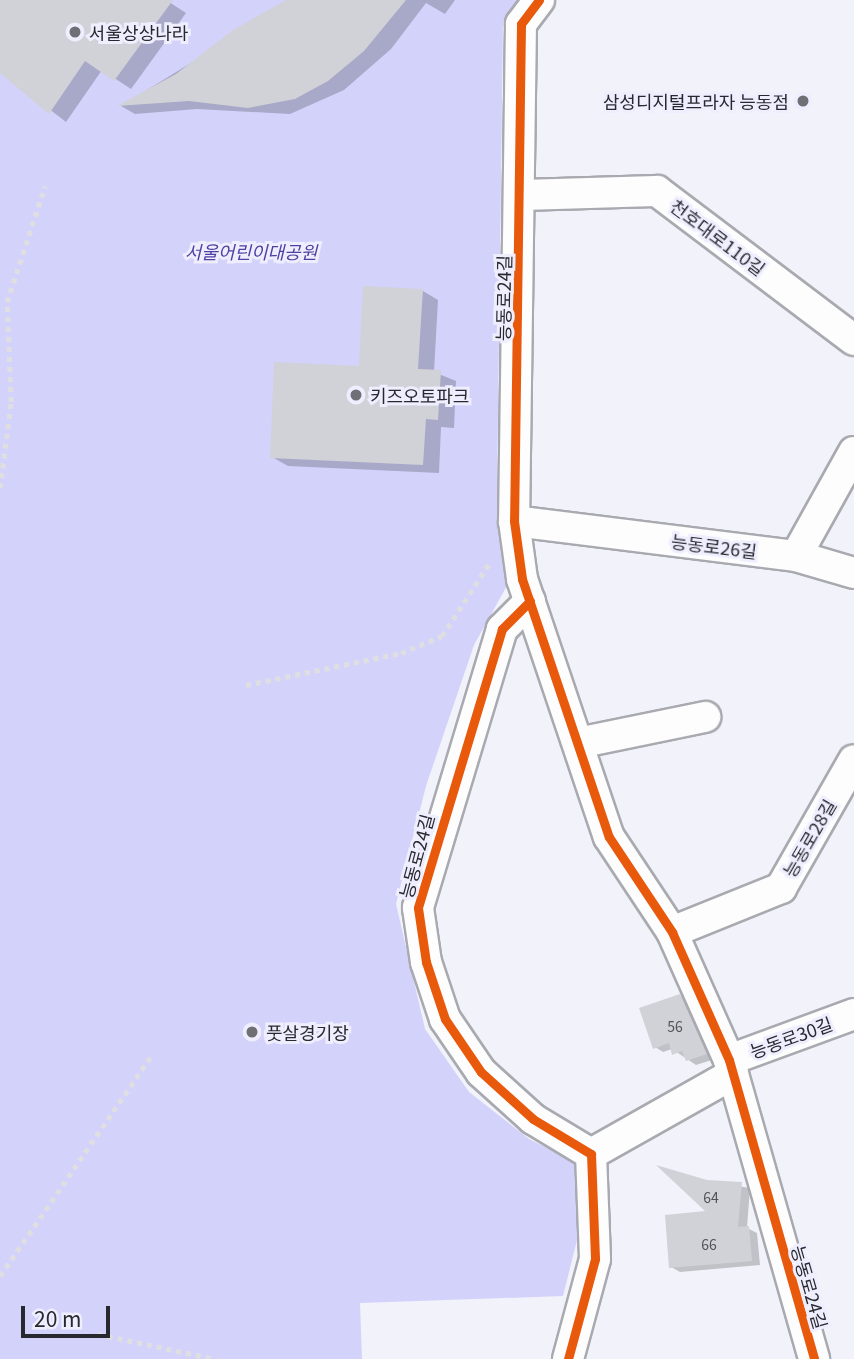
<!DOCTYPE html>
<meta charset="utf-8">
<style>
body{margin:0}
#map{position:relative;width:854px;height:1359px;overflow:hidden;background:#f2f2fa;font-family:Georgia,"Noto Sans KR",serif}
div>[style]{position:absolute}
.green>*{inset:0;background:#d3d2fb}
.shadow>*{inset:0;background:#0003}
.building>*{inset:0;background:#d1d1d8}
.path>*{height:4.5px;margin-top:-2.25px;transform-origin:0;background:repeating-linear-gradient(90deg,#dfdfe1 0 5px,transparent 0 10px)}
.roads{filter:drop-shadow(2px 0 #a9a9b0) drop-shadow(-2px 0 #a9a9b0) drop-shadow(0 2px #a9a9b0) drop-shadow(0 -2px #a9a9b0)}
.street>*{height:30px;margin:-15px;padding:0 15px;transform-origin:15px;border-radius:15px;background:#fdfdfe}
.cycleway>*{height:9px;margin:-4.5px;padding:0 4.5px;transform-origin:4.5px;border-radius:4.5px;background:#e8590c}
.dots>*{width:19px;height:19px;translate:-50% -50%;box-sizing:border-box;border:4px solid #efeefe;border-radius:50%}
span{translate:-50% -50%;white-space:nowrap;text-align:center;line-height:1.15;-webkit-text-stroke:6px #efeefe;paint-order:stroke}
.number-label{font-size:14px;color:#525259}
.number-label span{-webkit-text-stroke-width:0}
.poi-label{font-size:18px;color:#28282f}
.left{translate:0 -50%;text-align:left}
.right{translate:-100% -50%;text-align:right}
.street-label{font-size:18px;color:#28282f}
.park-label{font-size:18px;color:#5140a3;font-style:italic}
.scale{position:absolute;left:21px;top:1306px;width:89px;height:32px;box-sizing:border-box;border:4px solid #28282f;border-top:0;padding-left:9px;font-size:21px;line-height:24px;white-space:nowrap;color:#28282f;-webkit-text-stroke:5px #efeefe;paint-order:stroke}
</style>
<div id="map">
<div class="green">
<div style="clip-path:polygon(0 0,518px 0,503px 22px,497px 500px,508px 584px,474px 645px,426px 786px,396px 904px,425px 1029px,469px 1092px,529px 1139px,577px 1163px,578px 1236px,563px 1296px,360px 1303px,362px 1359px,0 1359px)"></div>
</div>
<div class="shadow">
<div style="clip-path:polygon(0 0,166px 0,186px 13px,131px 89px,102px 70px,66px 122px,0 71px)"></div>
<div style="clip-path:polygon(293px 0,455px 0,445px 14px,426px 3px,391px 49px,344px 90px,290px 114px,197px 109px,135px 114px,121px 106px)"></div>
<div style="clip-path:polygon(423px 291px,438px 300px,434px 372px,456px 381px,454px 428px,441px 427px,439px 473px,288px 466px,272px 457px,360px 368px)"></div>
<div style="clip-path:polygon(680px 996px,689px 1001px,715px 1059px,696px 1065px,672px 1049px,663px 1052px,655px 1047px)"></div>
<div style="clip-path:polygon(706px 1181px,750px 1188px,747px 1228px,757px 1233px,760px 1265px,680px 1272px,671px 1267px,710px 1213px)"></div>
</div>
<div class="building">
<div style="clip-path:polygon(0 0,173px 0,114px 81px,85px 61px,49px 114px,0 73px)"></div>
<div style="clip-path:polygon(286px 0,406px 0,364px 51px,328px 81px,295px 99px,248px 108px,189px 101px,117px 106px,176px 74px,233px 30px)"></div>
<div style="clip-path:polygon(363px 286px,423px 289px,418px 369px,441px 370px,438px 420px,426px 419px,423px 465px,270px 458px,274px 362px,359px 366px)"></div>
<div style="clip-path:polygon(680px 994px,707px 1054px,686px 1061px,682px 1051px,672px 1055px,669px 1043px,653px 1049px,639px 1008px)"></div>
<div style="clip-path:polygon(656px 1165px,707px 1180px,742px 1182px,738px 1227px,749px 1226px,752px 1261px,669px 1268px,665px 1215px,705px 1211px)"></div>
</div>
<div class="path">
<div style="left:0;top:488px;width:87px;rotate:-82.7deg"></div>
<div style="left:11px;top:402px;width:100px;rotate:-92.3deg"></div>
<div style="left:7px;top:302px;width:122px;rotate:-71.9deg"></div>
<div style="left:246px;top:685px;width:158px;rotate:-11.7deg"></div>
<div style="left:401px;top:653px;width:44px;rotate:-22.5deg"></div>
<div style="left:442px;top:636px;width:88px;rotate:-57deg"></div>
<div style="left:0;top:1276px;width:267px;rotate:-55.5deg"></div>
<div style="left:98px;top:1334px;width:121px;rotate:12deg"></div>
</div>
<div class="roads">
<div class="street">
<div style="left:539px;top:0;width:30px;rotate:127deg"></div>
<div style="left:521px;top:24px;width:497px;rotate:90.8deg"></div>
<div style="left:514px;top:521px;width:59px;rotate:82.1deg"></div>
<div style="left:522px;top:579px;width:272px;rotate:71.4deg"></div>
<div style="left:609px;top:837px;width:114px;rotate:56.4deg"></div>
<div style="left:672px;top:932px;width:140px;rotate:66deg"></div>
<div style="left:729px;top:1060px;width:311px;rotate:74.1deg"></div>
<div style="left:521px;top:195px;width:136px;rotate:-1.7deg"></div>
<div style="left:657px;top:191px;width:247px;rotate:37.1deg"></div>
<div style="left:514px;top:521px;width:284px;rotate:7.1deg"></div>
<div style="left:796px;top:556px;width:119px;rotate:-60.9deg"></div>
<div style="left:796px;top:556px;width:60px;rotate:16.3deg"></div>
<div style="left:530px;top:601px;width:40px;rotate:135deg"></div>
<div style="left:502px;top:629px;width:291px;rotate:106.8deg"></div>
<div style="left:418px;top:908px;width:55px;rotate:81.6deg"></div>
<div style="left:426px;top:962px;width:60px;rotate:71.6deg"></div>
<div style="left:445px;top:1019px;width:64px;rotate:55.8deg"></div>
<div style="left:481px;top:1072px;width:70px;rotate:42.1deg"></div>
<div style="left:533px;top:1119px;width:68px;rotate:31.1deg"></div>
<div style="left:591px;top:1154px;width:105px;rotate:87.8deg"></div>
<div style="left:595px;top:1259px;width:104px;rotate:105.1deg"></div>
<div style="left:578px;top:743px;width:130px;rotate:-11.6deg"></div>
<div style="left:672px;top:932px;width:118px;rotate:-22deg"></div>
<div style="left:781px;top:888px;width:147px;rotate:-60.3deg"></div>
<div style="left:729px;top:1060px;width:133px;rotate:-20.2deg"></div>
<div style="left:591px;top:1154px;width:163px;rotate:-29.4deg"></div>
</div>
</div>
<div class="cycleway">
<div style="left:539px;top:0;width:30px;rotate:127deg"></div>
<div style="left:521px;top:24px;width:497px;rotate:90.8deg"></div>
<div style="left:514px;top:521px;width:59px;rotate:82.1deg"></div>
<div style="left:522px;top:579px;width:272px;rotate:71.4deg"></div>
<div style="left:609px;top:837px;width:114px;rotate:56.4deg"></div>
<div style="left:672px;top:932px;width:140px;rotate:66deg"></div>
<div style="left:729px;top:1060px;width:311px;rotate:74.1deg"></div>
<div style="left:530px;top:601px;width:40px;rotate:135deg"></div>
<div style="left:502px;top:629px;width:291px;rotate:106.8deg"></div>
<div style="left:418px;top:908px;width:55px;rotate:81.6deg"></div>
<div style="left:426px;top:962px;width:60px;rotate:71.6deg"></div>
<div style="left:445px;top:1019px;width:64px;rotate:55.8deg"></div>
<div style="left:481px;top:1072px;width:70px;rotate:42.1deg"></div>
<div style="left:533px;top:1119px;width:68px;rotate:31.1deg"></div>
<div style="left:591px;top:1154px;width:105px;rotate:87.8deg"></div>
<div style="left:595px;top:1259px;width:104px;rotate:105.1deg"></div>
</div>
<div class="dots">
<div style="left:75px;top:32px;background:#6f6f76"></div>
<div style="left:803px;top:101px;background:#6f6f76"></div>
<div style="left:356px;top:395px;background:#6f6f76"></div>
<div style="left:252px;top:1032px;background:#6f6f76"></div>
</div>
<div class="number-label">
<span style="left:675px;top:1026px">56</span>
<span style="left:711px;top:1197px">64</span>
<span style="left:709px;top:1244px">66</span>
</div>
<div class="poi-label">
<span class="left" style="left:89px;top:32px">서울상상나라</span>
<span class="right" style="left:789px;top:101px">삼성디지털프라자 능동점</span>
<span class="left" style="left:370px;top:395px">키즈오토파크</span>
<span class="left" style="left:266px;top:1032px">풋살경기장</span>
</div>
<div class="street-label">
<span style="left:718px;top:237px;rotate:37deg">천호대로110길</span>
<span style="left:503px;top:298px;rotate:-89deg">능동로24길</span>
<span style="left:714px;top:546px;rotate:7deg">능동로26길</span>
<span style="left:809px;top:838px;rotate:-60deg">능동로28길</span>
<span style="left:416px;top:856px;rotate:-75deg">능동로24길</span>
<span style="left:791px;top:1037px;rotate:-20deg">능동로30길</span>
<span style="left:810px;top:1287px;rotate:74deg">능동로24길</span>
</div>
<div class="park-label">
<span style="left:251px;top:251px">서울어린이대공원</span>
</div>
<div class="scale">20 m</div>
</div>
